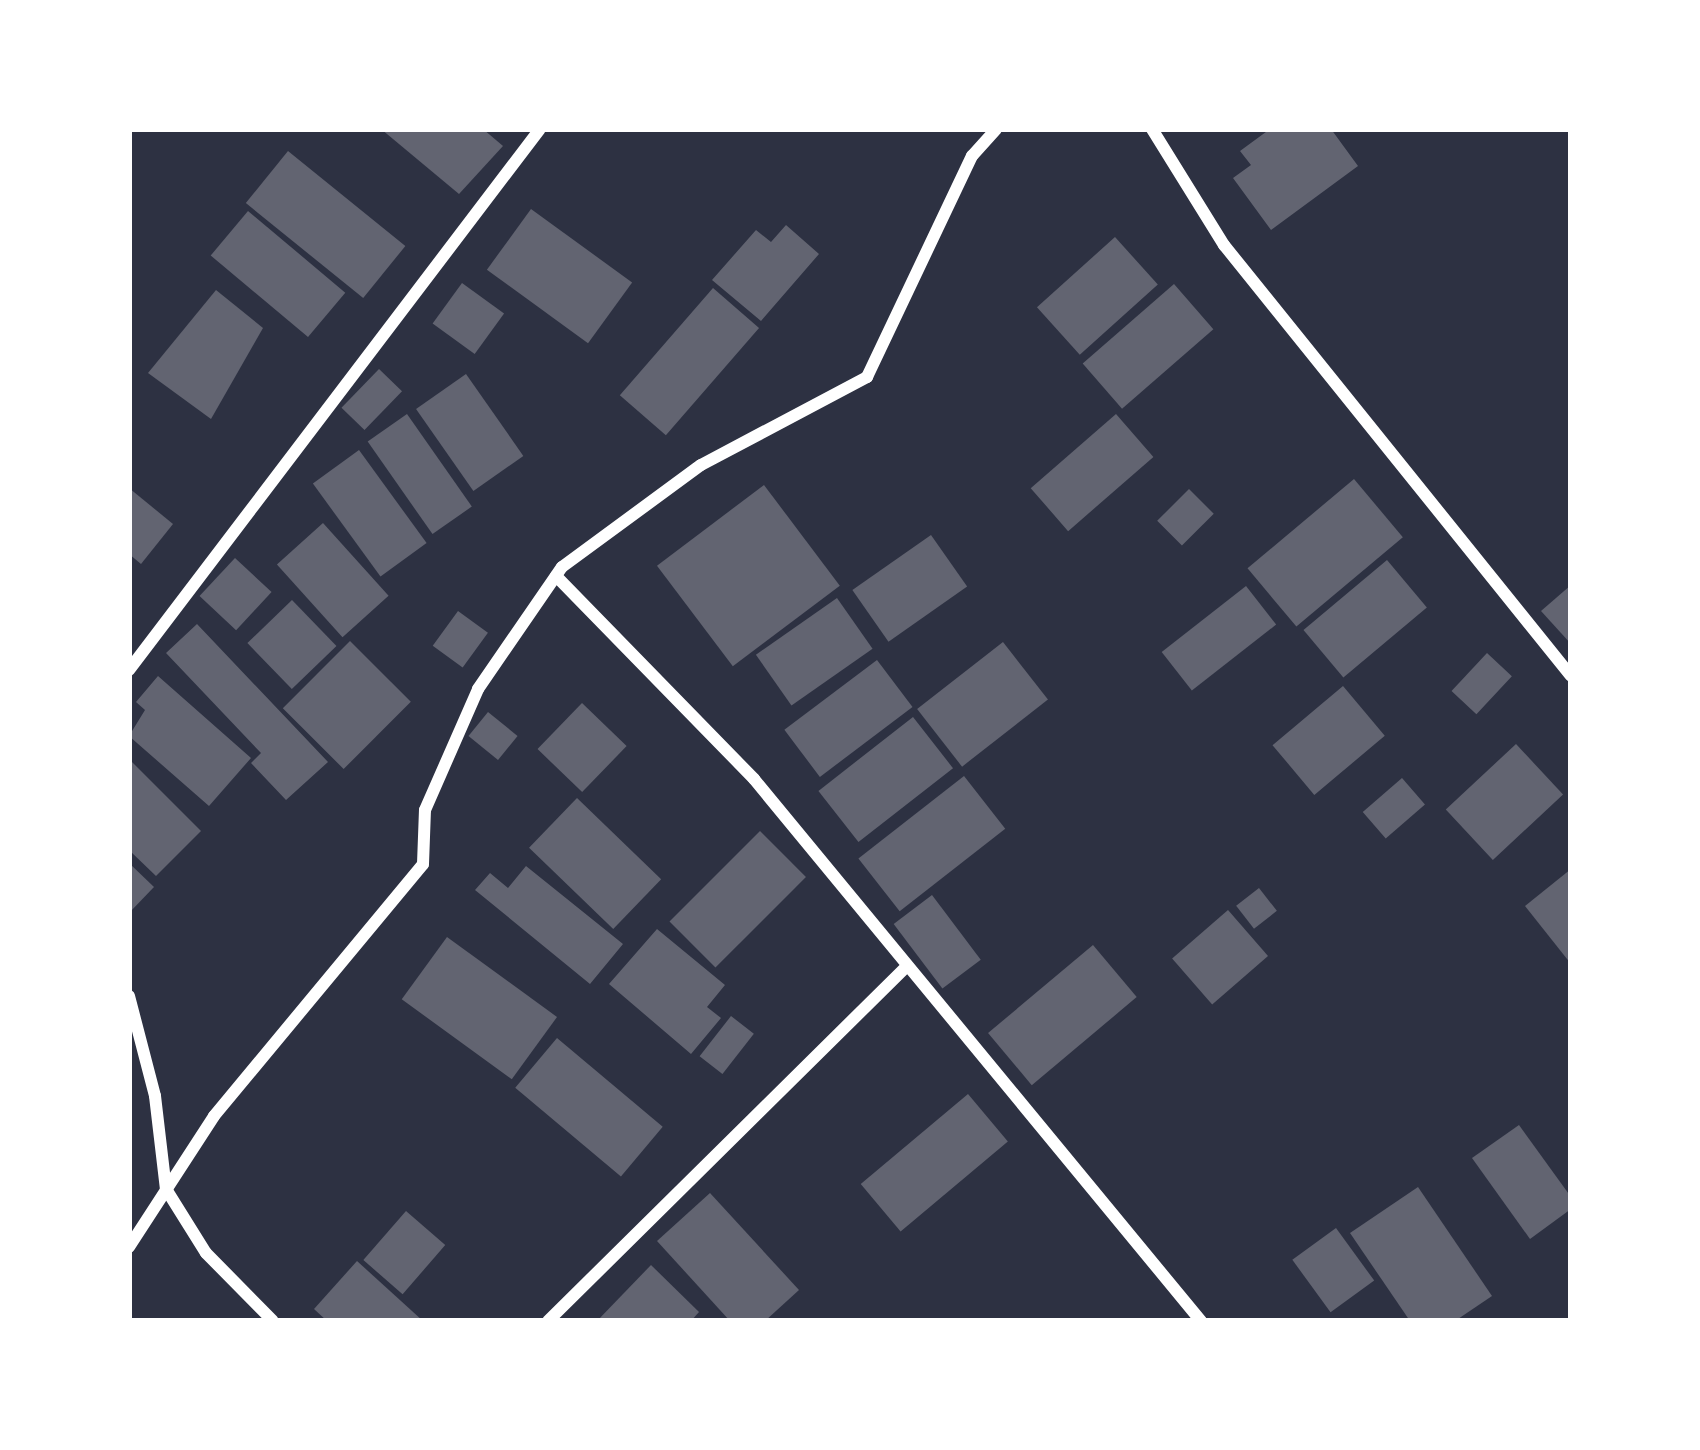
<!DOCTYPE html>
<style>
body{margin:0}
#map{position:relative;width:1700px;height:1450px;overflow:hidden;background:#2d3142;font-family:Overpass,sans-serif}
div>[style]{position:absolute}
.building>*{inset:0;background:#626471;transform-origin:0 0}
.minor>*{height:12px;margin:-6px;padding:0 6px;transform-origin:6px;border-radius:6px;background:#fff}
span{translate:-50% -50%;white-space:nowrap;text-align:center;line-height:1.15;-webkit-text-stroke:9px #fff;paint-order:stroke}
.frame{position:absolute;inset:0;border:132px solid #fff;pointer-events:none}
</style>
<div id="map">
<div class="building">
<div style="clip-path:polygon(381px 129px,483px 129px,503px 146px,459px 194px)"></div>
<div style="clip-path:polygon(1270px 129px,1331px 129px,1358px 166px,1271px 230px,1233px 178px,1251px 165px,1240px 151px)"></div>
<div style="left:288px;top:151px;width:151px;height:67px;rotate:39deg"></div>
<div style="left:531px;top:209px;width:125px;height:75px;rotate:36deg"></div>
<div style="left:248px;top:211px;width:127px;height:58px;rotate:40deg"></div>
<div style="clip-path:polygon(786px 225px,819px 254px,761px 321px,712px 280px,756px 230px,771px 242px)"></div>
<div style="left:1115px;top:237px;width:64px;height:105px;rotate:48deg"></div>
<div style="left:462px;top:283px;width:52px;height:50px;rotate:36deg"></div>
<div style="left:1174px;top:284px;width:60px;height:121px;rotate:49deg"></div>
<div style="left:713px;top:288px;width:61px;height:142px;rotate:41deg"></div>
<div style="clip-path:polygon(216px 290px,263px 328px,211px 419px,148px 373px)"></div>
<div style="left:379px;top:369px;width:32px;height:54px;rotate:44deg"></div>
<div style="left:466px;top:374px;width:100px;height:61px;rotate:55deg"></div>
<div style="left:407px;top:414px;width:113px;height:48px;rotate:55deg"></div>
<div style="left:1116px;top:414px;width:57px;height:113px;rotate:49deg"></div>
<div style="left:359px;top:450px;width:115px;height:57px;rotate:54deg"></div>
<div style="left:1354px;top:479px;width:76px;height:139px;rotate:50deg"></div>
<div style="left:764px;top:485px;width:126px;height:134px;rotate:53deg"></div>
<div style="clip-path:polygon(129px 488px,173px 524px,141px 564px,129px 554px)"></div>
<div style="left:1189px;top:489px;width:35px;height:45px;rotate:45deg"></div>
<div style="left:323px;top:523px;width:98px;height:62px;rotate:48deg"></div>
<div style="left:931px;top:535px;width:63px;height:96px;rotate:55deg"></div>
<div style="left:235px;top:558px;width:50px;height:52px;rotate:43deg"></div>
<div style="left:1387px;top:560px;width:62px;height:109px;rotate:50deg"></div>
<div style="clip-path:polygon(1571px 585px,1571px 644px,1541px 611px)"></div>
<div style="left:1246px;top:586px;width:49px;height:107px;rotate:52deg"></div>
<div style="left:837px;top:598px;width:62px;height:99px;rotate:55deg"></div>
<div style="left:292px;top:600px;width:64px;height:62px;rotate:46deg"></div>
<div style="left:458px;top:611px;width:37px;height:43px;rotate:36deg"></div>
<div style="clip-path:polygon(197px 624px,328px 762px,286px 800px,251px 763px,261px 753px,166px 653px)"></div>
<div style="left:350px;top:641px;width:86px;height:95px;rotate:45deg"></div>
<div style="left:1003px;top:642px;width:73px;height:109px;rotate:52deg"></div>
<div style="left:1487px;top:653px;width:34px;height:52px;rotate:43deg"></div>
<div style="left:877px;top:660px;width:59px;height:116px;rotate:53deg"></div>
<div style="clip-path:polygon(158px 676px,251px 758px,209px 806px,129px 736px,145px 710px,136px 702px)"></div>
<div style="left:1343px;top:686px;width:65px;height:92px;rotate:50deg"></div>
<div style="left:582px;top:703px;width:62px;height:64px;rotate:44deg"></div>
<div style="left:488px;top:712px;width:38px;height:31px;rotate:39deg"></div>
<div style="left:913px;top:717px;width:65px;height:120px;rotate:52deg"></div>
<div style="left:1516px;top:744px;width:69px;height:96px;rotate:47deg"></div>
<div style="clip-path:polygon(129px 759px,201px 831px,156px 876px,129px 850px)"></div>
<div style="left:964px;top:776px;width:67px;height:134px;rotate:52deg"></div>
<div style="left:1402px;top:778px;width:35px;height:52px;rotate:49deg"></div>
<div style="left:577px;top:798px;width:117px;height:69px;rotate:44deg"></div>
<div style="left:760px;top:831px;width:65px;height:128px;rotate:45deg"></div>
<div style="clip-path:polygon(129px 863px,154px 887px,129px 913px)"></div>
<div style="clip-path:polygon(526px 866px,623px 944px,590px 984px,475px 890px,490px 873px,508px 888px)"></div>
<div style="clip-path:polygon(1571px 869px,1571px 964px,1525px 906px)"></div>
<div style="left:1259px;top:888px;width:29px;height:29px;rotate:52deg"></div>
<div style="left:932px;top:895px;width:81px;height:48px;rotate:53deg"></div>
<div style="left:1228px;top:910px;width:61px;height:74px;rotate:49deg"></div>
<div style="clip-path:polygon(657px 929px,725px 985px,707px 1007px,721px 1018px,691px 1054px,609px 984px)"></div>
<div style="left:447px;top:937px;width:136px;height:77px;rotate:36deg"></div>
<div style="left:1093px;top:945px;width:68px;height:137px;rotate:50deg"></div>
<div style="left:731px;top:1016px;width:29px;height:51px;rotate:38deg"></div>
<div style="left:557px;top:1038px;width:138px;height:65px;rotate:40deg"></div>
<div style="left:968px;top:1094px;width:62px;height:140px;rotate:50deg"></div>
<div style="clip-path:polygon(1519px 1125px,1571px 1197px,1571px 1209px,1530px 1239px,1472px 1158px)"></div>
<div style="clip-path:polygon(1418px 1187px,1492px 1296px,1455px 1321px,1410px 1321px,1350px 1233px)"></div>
<div style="clip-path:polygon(710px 1193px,799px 1290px,765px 1321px,730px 1321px,657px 1241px)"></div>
<div style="left:406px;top:1211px;width:52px;height:65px;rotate:41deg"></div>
<div style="left:1336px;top:1228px;width:65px;height:54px;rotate:54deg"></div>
<div style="clip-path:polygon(357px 1261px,423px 1321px,327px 1321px,314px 1309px)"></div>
<div style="clip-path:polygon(651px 1265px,699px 1312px,691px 1321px,597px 1321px)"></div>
</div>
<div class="minor">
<div style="left:1152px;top:129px;width:137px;rotate:58.2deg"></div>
<div style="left:1224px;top:245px;width:553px;rotate:51.16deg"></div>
<div style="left:556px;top:576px;width:284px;rotate:45.7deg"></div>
<div style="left:754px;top:779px;width:703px;rotate:50.49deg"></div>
<div style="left:129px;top:670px;width:679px;rotate:-52.78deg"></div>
<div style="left:129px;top:996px;width:103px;rotate:75.4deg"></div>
<div style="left:155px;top:1096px;width:94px;rotate:83.3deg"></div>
<div style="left:166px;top:1189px;width:75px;rotate:58deg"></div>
<div style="left:206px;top:1253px;width:95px;rotate:45.4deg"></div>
<div style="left:129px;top:1247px;width:156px;rotate:-57deg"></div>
<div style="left:214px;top:1116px;width:327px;rotate:-50.3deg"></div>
<div style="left:423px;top:864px;width:54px;rotate:-87.9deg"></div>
<div style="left:425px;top:810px;width:132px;rotate:-66.3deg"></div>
<div style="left:478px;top:689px;width:148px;rotate:-55.5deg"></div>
<div style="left:562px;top:567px;width:172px;rotate:-36.3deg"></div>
<div style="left:701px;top:465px;width:188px;rotate:-27.9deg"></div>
<div style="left:867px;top:377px;width:245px;rotate:-64.6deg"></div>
<div style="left:972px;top:156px;width:36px;rotate:-48deg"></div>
<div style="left:548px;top:1321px;width:501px;rotate:-44.68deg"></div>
</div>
<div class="frame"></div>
</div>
